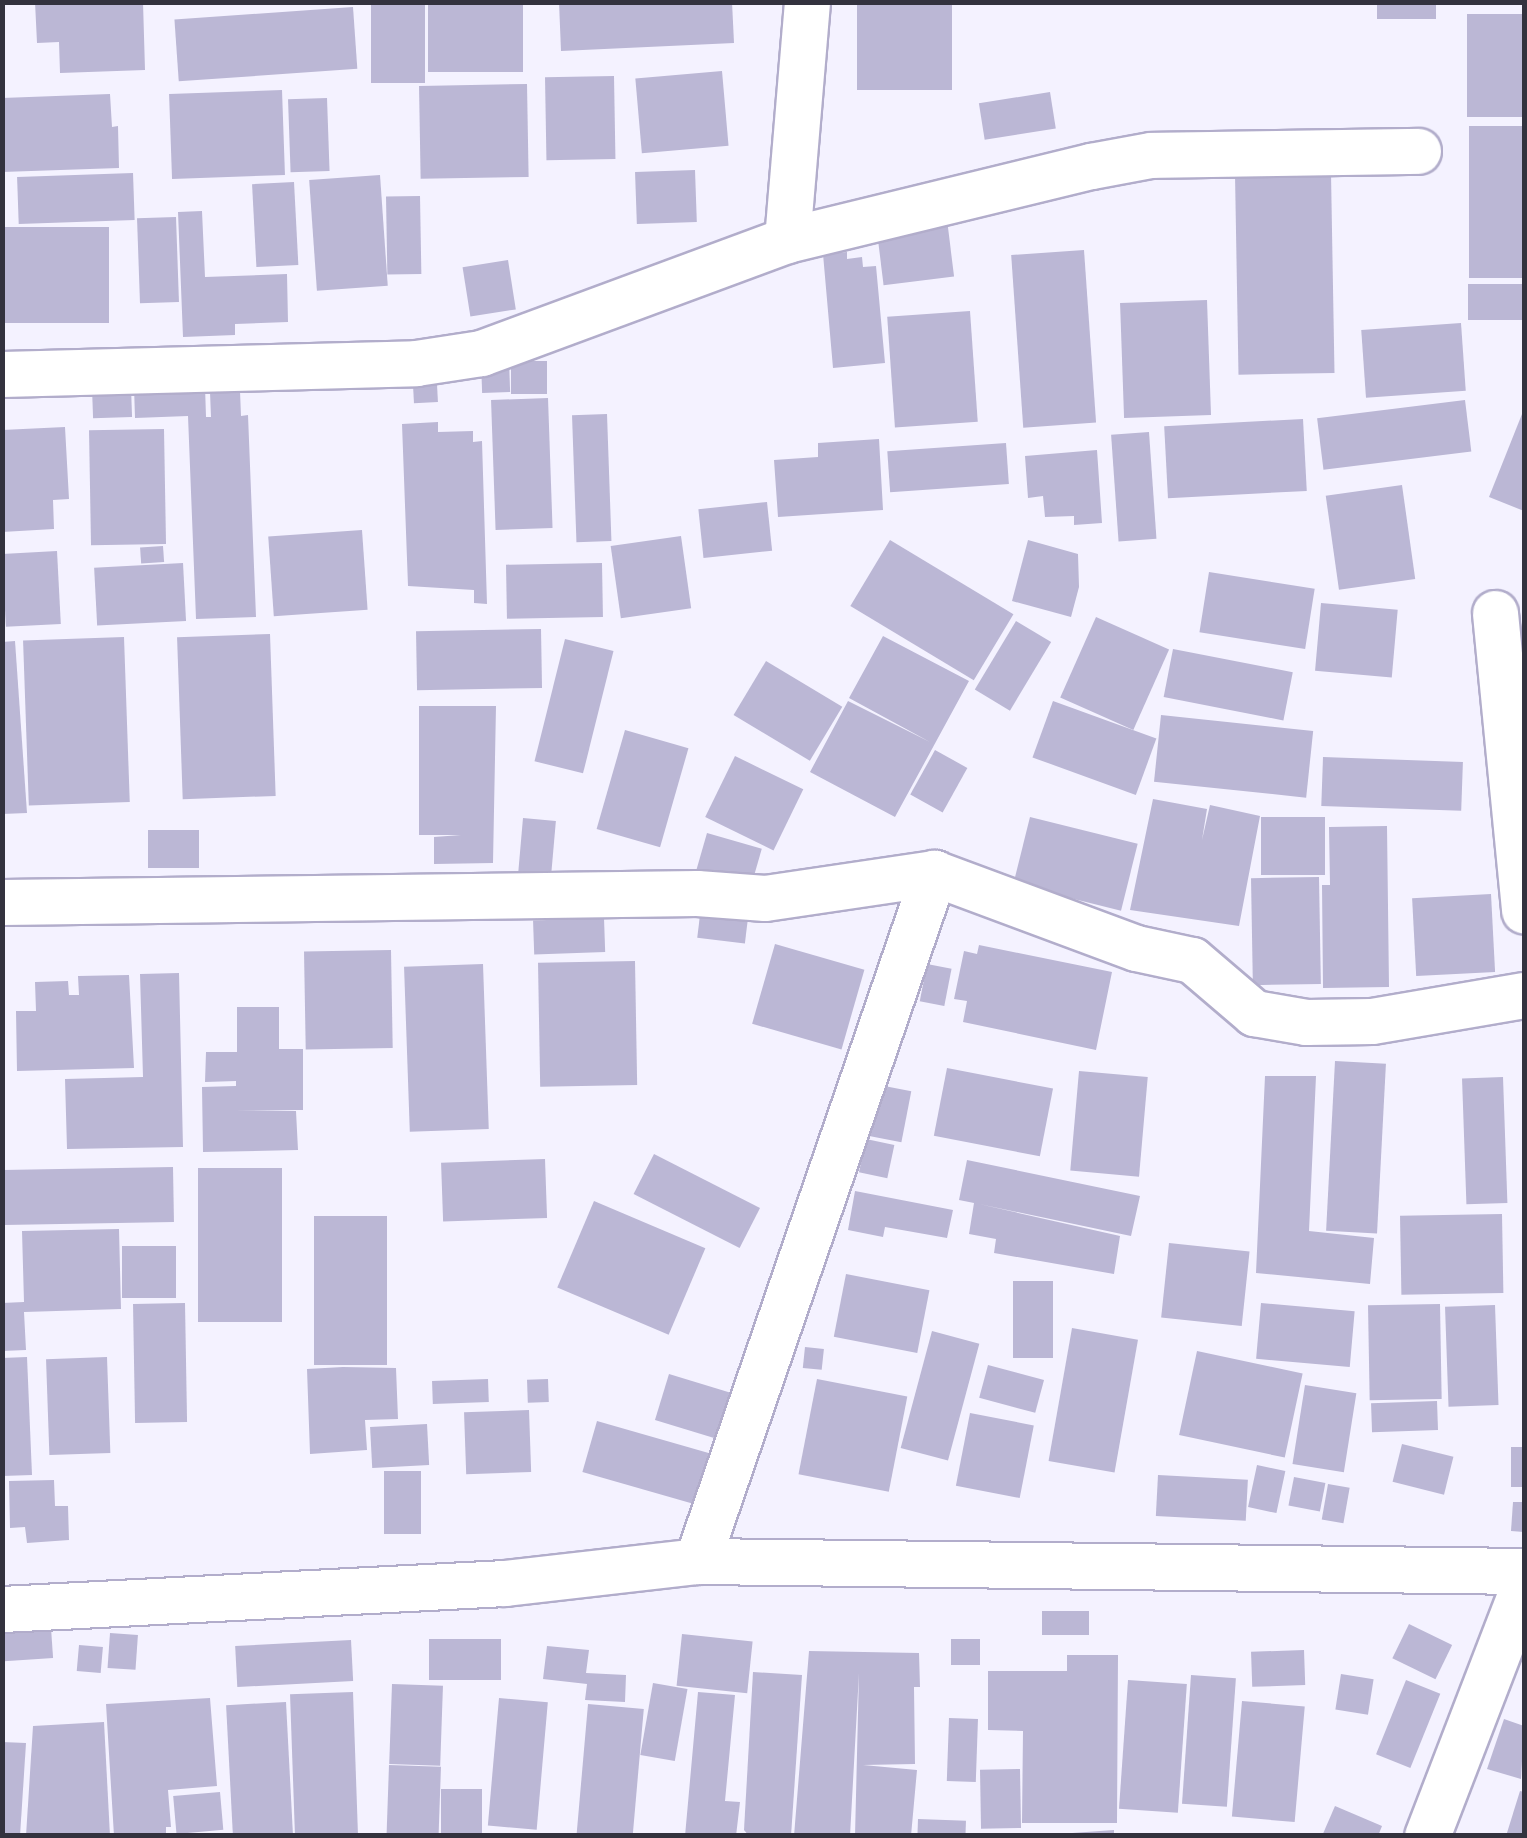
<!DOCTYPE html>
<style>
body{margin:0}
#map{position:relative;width:1527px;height:1838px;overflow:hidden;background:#f4f2ff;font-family:Roboto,sans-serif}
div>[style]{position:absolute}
.building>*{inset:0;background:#bbb7d5;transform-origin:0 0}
.roads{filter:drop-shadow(2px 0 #b2adcb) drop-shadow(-2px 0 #b2adcb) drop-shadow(0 2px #b2adcb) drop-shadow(0 -2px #b2adcb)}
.street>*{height:45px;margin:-22.5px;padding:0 22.5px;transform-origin:22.5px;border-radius:22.5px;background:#fff}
span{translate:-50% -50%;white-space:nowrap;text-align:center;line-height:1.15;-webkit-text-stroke:8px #fff;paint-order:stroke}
.frame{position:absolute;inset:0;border:5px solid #33323e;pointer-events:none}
</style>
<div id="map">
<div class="building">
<div style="clip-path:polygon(35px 2px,143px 2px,145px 70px,60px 73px,59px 42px,37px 43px)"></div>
<div style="left:371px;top:2px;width:54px;height:81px"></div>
<div style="left:428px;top:2px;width:95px;height:70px"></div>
<div style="clip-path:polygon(559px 2px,732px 2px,734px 43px,561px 51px)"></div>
<div style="left:857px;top:2px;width:95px;height:88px"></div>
<div style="left:1377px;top:2px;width:59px;height:17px"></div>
<div style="left:353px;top:7px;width:62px;height:179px;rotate:86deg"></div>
<div style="left:1524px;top:14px;width:103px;height:57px;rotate:90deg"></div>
<div style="left:722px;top:71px;width:75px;height:87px;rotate:85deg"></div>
<div style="left:614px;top:76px;width:83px;height:69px;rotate:89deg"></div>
<div style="left:527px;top:84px;width:93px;height:108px;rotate:89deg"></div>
<div style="left:282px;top:90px;width:85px;height:113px;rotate:88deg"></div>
<div style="left:1050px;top:92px;width:37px;height:72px;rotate:81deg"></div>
<div style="clip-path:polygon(110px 94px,112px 127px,118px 126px,119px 168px,2px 172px,2px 98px)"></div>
<div style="left:327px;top:98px;width:73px;height:39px;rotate:88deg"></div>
<div style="left:1524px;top:126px;width:152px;height:55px;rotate:90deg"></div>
<div style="left:695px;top:170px;width:52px;height:60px;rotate:88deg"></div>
<div style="left:133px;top:173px;width:47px;height:116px;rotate:88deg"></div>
<div style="left:1331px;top:173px;width:200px;height:96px;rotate:89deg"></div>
<div style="left:380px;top:175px;width:111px;height:71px;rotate:86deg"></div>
<div style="left:294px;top:182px;width:83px;height:42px;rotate:87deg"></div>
<div style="left:420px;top:196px;width:78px;height:34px;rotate:89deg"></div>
<div style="clip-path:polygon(202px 211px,205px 277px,287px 274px,288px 322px,235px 324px,235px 335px,183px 337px,178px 212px)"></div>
<div style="left:946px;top:211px;width:66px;height:71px;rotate:83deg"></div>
<div style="left:176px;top:217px;width:85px;height:39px;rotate:88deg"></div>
<div style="left:2px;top:227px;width:107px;height:96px"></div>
<div style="left:1084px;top:250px;width:173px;height:73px;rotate:86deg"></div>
<div style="clip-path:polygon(847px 252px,847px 259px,862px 257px,863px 267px,876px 266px,885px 363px,833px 368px,823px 254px)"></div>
<div style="left:508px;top:260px;width:50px;height:46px;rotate:81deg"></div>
<div style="left:1524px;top:284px;width:36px;height:56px;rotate:90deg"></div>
<div style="left:1207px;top:300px;width:115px;height:87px;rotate:88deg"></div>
<div style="left:970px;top:311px;width:111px;height:83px;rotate:86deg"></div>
<div style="left:1461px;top:323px;width:68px;height:100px;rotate:86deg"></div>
<div style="left:509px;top:360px;width:32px;height:28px;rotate:88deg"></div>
<div style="left:511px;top:361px;width:36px;height:33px"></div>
<div style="left:437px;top:384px;width:18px;height:24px;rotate:87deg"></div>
<div style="clip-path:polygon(205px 386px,206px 417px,211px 417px,210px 392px,240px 391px,241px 416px,248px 415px,256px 617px,196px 619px,188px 416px,135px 418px,134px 387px)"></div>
<div style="left:131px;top:387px;width:30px;height:39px;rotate:88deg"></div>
<div style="left:548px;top:398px;width:130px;height:57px;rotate:88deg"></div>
<div style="left:1465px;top:400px;width:52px;height:149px;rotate:83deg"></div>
<div style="clip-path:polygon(1524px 409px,1524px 511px,1489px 497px)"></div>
<div style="left:607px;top:414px;width:127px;height:35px;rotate:88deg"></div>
<div style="left:1303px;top:419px;width:72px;height:139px;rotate:87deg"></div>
<div style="clip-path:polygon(438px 422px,438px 432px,473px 431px,473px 442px,482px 441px,487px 604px,474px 603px,474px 590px,408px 586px,402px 424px)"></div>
<div style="clip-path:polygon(65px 427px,69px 499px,53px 500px,54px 529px,2px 532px,2px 430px)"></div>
<div style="left:164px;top:429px;width:115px;height:75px;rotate:89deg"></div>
<div style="left:1149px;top:432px;width:107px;height:38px;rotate:86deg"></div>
<div style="clip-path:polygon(879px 439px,883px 510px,778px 517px,774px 460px,818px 457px,818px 443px)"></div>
<div style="left:1006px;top:443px;width:41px;height:119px;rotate:86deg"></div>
<div style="clip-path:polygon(1097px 450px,1102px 523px,1074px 525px,1074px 516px,1045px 517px,1043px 496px,1028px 498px,1025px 456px)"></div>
<div style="left:1402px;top:485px;width:95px;height:77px;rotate:82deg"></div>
<div style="left:767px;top:502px;width:49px;height:69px;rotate:84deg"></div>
<div style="left:362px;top:530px;width:80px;height:94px;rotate:86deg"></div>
<div style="left:681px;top:536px;width:73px;height:71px;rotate:82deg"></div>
<div style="left:890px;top:540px;width:144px;height:77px;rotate:31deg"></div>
<div style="clip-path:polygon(1028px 540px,1078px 554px,1079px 587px,1071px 617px,1012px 601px)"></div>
<div style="left:163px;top:546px;width:16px;height:23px;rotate:86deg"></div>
<div style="left:57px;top:551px;width:73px;height:55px;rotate:87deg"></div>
<div style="left:183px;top:563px;width:58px;height:89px;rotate:87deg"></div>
<div style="left:602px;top:563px;width:54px;height:96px;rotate:89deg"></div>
<div style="left:1209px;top:572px;width:107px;height:61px;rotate:9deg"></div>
<div style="left:1321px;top:603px;width:77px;height:68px;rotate:5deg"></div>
<div style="left:1096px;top:617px;width:80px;height:88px;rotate:24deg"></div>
<div style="left:1016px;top:621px;width:41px;height:80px;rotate:31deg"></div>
<div style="left:541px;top:629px;width:59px;height:125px;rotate:89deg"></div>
<div style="left:270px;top:634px;width:162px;height:93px;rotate:88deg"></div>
<div style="clip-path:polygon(883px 636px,969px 681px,895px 817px,810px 772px,848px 701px,930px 742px,849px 698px)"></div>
<div style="left:124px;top:637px;width:165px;height:101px;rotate:88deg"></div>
<div style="left:565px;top:639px;width:50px;height:126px;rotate:14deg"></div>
<div style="clip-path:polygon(15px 641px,27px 813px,2px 814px,2px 642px)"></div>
<div style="left:1173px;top:649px;width:122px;height:49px;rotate:11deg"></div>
<div style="left:766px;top:661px;width:89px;height:63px;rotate:31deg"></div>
<div style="left:1053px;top:701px;width:110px;height:60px;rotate:20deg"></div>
<div style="clip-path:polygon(419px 706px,496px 706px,493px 863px,434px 864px,434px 837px,461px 835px,419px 835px)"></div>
<div style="left:1161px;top:715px;width:153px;height:67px;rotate:6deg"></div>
<div style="left:625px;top:730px;width:66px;height:103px;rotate:16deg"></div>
<div style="left:935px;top:750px;width:37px;height:51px;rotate:29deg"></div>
<div style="left:735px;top:756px;width:76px;height:68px;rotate:26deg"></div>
<div style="left:1323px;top:757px;width:140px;height:49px;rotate:2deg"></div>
<div style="clip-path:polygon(1153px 799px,1207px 809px,1202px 840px,1210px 805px,1260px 816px,1239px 926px,1130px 910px)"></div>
<div style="left:1030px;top:817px;width:111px;height:69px;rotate:14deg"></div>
<div style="left:1261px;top:817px;width:64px;height:58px"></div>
<div style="left:523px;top:818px;width:33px;height:57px;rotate:5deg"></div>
<div style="clip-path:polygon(1387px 826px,1389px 987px,1323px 988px,1322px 885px,1330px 885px,1329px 827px)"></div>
<div style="left:199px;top:830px;width:38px;height:51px;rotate:90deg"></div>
<div style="left:707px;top:833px;width:57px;height:38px;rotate:16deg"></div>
<div style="left:1319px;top:877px;width:107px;height:68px;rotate:89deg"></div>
<div style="left:1491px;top:894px;width:78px;height:79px;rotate:87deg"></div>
<div style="left:701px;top:907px;width:48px;height:31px;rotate:7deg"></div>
<div style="left:604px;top:918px;width:34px;height:71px;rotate:88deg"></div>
<div style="left:775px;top:944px;width:93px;height:83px;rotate:16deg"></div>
<div style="clip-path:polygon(979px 945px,1112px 972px,1096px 1050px,963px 1022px,967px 1001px,954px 999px,964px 951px,977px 954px)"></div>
<div style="left:391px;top:950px;width:98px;height:87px;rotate:89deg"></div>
<div style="left:635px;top:961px;width:124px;height:97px;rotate:89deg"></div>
<div style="left:483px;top:964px;width:165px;height:79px;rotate:88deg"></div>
<div style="left:927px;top:964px;width:25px;height:38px;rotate:11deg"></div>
<div style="clip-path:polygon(179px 973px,183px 1147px,67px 1149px,65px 1079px,143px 1077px,140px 974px)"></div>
<div style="clip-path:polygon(129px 975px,134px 1068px,17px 1071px,16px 1011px,36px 1011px,35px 982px,68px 981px,69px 995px,79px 995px,78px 976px)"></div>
<div style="clip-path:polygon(237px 1007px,279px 1007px,279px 1049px,303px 1049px,303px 1110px,235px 1110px,296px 1111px,298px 1150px,203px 1152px,202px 1087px,236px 1086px,236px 1081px,205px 1082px,206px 1052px,237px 1052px)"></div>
<div style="left:1335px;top:1061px;width:51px;height:170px;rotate:3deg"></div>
<div style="left:947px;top:1068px;width:108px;height:69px;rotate:11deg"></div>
<div style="left:1079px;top:1071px;width:69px;height:100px;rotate:5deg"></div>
<div style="clip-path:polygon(1265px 1076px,1316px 1076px,1309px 1231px,1374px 1238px,1370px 1284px,1256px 1273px)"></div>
<div style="left:1503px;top:1077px;width:126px;height:41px;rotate:88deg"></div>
<div style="left:874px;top:1084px;width:38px;height:52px;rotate:11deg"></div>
<div style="left:866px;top:1139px;width:29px;height:34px;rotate:12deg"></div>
<div style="left:654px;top:1154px;width:119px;height:45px;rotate:27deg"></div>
<div style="left:545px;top:1159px;width:59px;height:104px;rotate:88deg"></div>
<div style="clip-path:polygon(967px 1160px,1140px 1196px,1131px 1236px,979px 1204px,1120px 1236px,1114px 1274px,994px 1253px,996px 1239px,969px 1234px,974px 1203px,959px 1200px)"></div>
<div style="left:173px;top:1167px;width:55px;height:170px;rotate:89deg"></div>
<div style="left:198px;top:1168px;width:84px;height:154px"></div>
<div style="clip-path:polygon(855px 1191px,953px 1210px,947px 1238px,885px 1227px,883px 1237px,848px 1230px)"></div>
<div style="left:594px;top:1201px;width:121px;height:94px;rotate:23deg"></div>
<div style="left:1502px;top:1214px;width:79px;height:102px;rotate:89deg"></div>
<div style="left:387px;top:1216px;width:149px;height:73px;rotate:90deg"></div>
<div style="clip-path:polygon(119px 1229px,121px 1309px,24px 1312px,26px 1350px,2px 1351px,2px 1303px,24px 1302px,22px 1231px)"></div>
<div style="left:1169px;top:1243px;width:81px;height:75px;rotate:6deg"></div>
<div style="left:176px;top:1246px;width:52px;height:54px;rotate:90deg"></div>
<div style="left:846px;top:1274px;width:85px;height:64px;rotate:11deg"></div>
<div style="left:1013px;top:1281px;width:40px;height:77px"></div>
<div style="left:185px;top:1303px;width:119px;height:52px;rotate:89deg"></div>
<div style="left:1261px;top:1303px;width:94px;height:56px;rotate:5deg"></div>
<div style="left:1440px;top:1304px;width:95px;height:72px;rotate:89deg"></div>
<div style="left:1495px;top:1305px;width:100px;height:50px;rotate:88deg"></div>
<div style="left:1072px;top:1328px;width:67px;height:135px;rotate:10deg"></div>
<div style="left:932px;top:1331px;width:49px;height:121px;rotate:15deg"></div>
<div style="left:805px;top:1347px;width:19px;height:21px;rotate:6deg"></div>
<div style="left:1197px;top:1351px;width:108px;height:86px;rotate:12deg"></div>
<div style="clip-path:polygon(27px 1357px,32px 1475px,2px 1476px,2px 1358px)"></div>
<div style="left:107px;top:1357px;width:96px;height:61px;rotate:88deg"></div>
<div style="left:988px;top:1365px;width:58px;height:34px;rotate:15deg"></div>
<div style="clip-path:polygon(343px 1367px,396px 1368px,398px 1419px,365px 1420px,367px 1450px,310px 1454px,307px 1369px)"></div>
<div style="left:669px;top:1374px;width:73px;height:48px;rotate:17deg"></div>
<div style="left:488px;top:1379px;width:23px;height:56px;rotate:88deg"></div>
<div style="left:548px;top:1379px;width:23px;height:21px;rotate:88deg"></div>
<div style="left:817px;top:1379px;width:92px;height:97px;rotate:11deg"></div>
<div style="left:1305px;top:1385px;width:52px;height:80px;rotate:9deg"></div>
<div style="left:1437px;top:1401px;width:29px;height:66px;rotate:88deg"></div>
<div style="left:529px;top:1410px;width:62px;height:65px;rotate:88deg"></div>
<div style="left:970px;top:1413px;width:65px;height:74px;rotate:11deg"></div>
<div style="left:597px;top:1421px;width:117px;height:53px;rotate:16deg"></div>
<div style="left:427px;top:1424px;width:41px;height:57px;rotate:87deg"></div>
<div style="left:1402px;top:1444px;width:53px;height:39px;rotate:14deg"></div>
<div style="left:1524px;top:1447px;width:40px;height:13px;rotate:90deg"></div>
<div style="left:1257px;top:1465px;width:29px;height:43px;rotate:12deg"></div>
<div style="left:384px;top:1471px;width:37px;height:63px"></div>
<div style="left:1158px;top:1475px;width:90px;height:41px;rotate:3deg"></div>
<div style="left:1294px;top:1477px;width:32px;height:29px;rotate:11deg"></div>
<div style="clip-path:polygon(54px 1480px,55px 1506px,68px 1506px,69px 1540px,27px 1543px,25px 1527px,10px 1528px,9px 1481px)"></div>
<div style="left:1328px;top:1484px;width:22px;height:36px;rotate:10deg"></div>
<div style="clip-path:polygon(1513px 1502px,1524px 1502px,1524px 1532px,1511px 1531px)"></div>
<div style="left:1089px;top:1611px;width:24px;height:47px;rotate:90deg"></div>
<div style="left:1409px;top:1624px;width:48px;height:38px;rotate:26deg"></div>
<div style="left:51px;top:1628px;width:30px;height:49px;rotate:86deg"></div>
<div style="left:110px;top:1633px;width:28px;height:35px;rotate:4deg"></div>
<div style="left:682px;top:1634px;width:71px;height:52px;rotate:6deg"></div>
<div style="left:429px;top:1639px;width:72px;height:41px"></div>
<div style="left:980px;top:1639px;width:26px;height:29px;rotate:90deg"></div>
<div style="left:351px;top:1640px;width:41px;height:116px;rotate:87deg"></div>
<div style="left:79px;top:1645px;width:24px;height:26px;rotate:5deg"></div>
<div style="clip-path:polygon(547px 1646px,589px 1650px,586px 1673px,626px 1675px,625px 1702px,585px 1700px,587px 1684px,543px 1679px)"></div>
<div style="left:1304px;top:1650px;width:35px;height:53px;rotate:88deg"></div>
<div style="clip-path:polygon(809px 1651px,919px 1653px,920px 1687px,914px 1687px,915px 1764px,863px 1765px,917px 1770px,911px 1836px,855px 1836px,859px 1673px,850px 1836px,794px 1836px)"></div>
<div style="clip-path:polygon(1067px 1655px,1118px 1655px,1117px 1823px,1022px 1823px,1023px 1731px,988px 1730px,988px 1671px,1067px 1671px)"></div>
<div style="clip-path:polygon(753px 1672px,802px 1675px,791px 1836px,749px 1836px,744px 1830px)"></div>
<div style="left:1341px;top:1674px;width:33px;height:36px;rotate:9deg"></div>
<div style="left:1191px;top:1675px;width:45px;height:129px;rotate:4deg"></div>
<div style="left:1128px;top:1680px;width:59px;height:129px;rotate:4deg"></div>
<div style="left:1406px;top:1680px;width:37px;height:80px;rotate:22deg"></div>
<div style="left:653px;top:1683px;width:35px;height:73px;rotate:10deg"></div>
<div style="left:392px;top:1684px;width:51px;height:80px;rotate:2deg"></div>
<div style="left:353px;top:1692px;width:144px;height:63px;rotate:88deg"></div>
<div style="clip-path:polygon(698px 1692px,735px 1695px,725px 1801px,740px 1802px,736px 1836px,685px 1836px)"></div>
<div style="clip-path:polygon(210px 1698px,217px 1786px,168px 1790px,171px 1827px,166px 1827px,166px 1836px,114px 1836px,106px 1704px)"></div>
<div style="left:499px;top:1698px;width:49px;height:128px;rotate:5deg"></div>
<div style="left:1242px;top:1701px;width:63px;height:116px;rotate:5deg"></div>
<div style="left:286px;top:1702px;width:134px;height:60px;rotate:87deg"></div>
<div style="left:588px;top:1704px;width:56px;height:134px;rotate:5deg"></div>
<div style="left:949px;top:1718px;width:29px;height:63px;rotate:2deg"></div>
<div style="clip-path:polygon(1504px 1719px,1524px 1726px,1521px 1779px,1487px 1769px)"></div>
<div style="clip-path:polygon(104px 1722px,110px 1836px,26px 1836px,33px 1726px)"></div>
<div style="clip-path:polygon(2px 1742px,26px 1743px,20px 1836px,2px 1836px)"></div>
<div style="left:389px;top:1765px;width:52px;height:71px;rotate:2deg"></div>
<div style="left:1020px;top:1769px;width:59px;height:40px;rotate:89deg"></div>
<div style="left:441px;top:1789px;width:41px;height:47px"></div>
<div style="clip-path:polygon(1520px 1791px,1524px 1792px,1524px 1836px,1506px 1836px)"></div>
<div style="left:220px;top:1792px;width:38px;height:47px;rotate:85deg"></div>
<div style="clip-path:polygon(1335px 1806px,1382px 1826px,1378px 1836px,1322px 1836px)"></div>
<div style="left:918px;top:1819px;width:48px;height:17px;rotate:2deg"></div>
<div style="clip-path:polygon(1114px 1830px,1114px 1836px,1072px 1836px,1072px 1833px)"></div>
</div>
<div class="roads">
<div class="street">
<div style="left:787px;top:240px;width:239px;rotate:-85.2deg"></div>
<div style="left:2px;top:374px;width:414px;rotate:-1.5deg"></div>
<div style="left:416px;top:363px;width:66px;rotate:-8.7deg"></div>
<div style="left:481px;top:353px;width:326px;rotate:-20.3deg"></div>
<div style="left:787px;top:240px;width:313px;rotate:-13.7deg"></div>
<div style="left:1091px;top:166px;width:61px;rotate:-10.4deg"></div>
<div style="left:1151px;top:155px;width:267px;rotate:-0.9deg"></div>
<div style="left:1495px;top:613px;width:299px;rotate:84.4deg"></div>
<div style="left:2px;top:902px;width:695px;rotate:-0.74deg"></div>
<div style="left:697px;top:893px;width:68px;rotate:4.2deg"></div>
<div style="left:765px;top:898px;width:171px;rotate:-8.4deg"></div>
<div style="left:934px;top:873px;width:215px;rotate:20.4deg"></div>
<div style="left:1136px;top:948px;width:57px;rotate:12.1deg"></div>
<div style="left:1192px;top:960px;width:82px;rotate:40.5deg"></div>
<div style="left:1254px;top:1013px;width:53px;rotate:9.8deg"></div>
<div style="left:1306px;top:1022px;width:66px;rotate:-0.9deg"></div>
<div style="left:1372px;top:1021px;width:154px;rotate:-9.7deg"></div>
<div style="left:697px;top:1561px;width:728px;rotate:-70.99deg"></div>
<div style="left:2px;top:1609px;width:503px;rotate:-2.96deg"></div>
<div style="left:504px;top:1583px;width:194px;rotate:-6.5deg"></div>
<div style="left:697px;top:1561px;width:827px;rotate:0.69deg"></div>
<div style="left:1427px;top:1836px;width:270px;rotate:-68.9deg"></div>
</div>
</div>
<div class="frame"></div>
</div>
